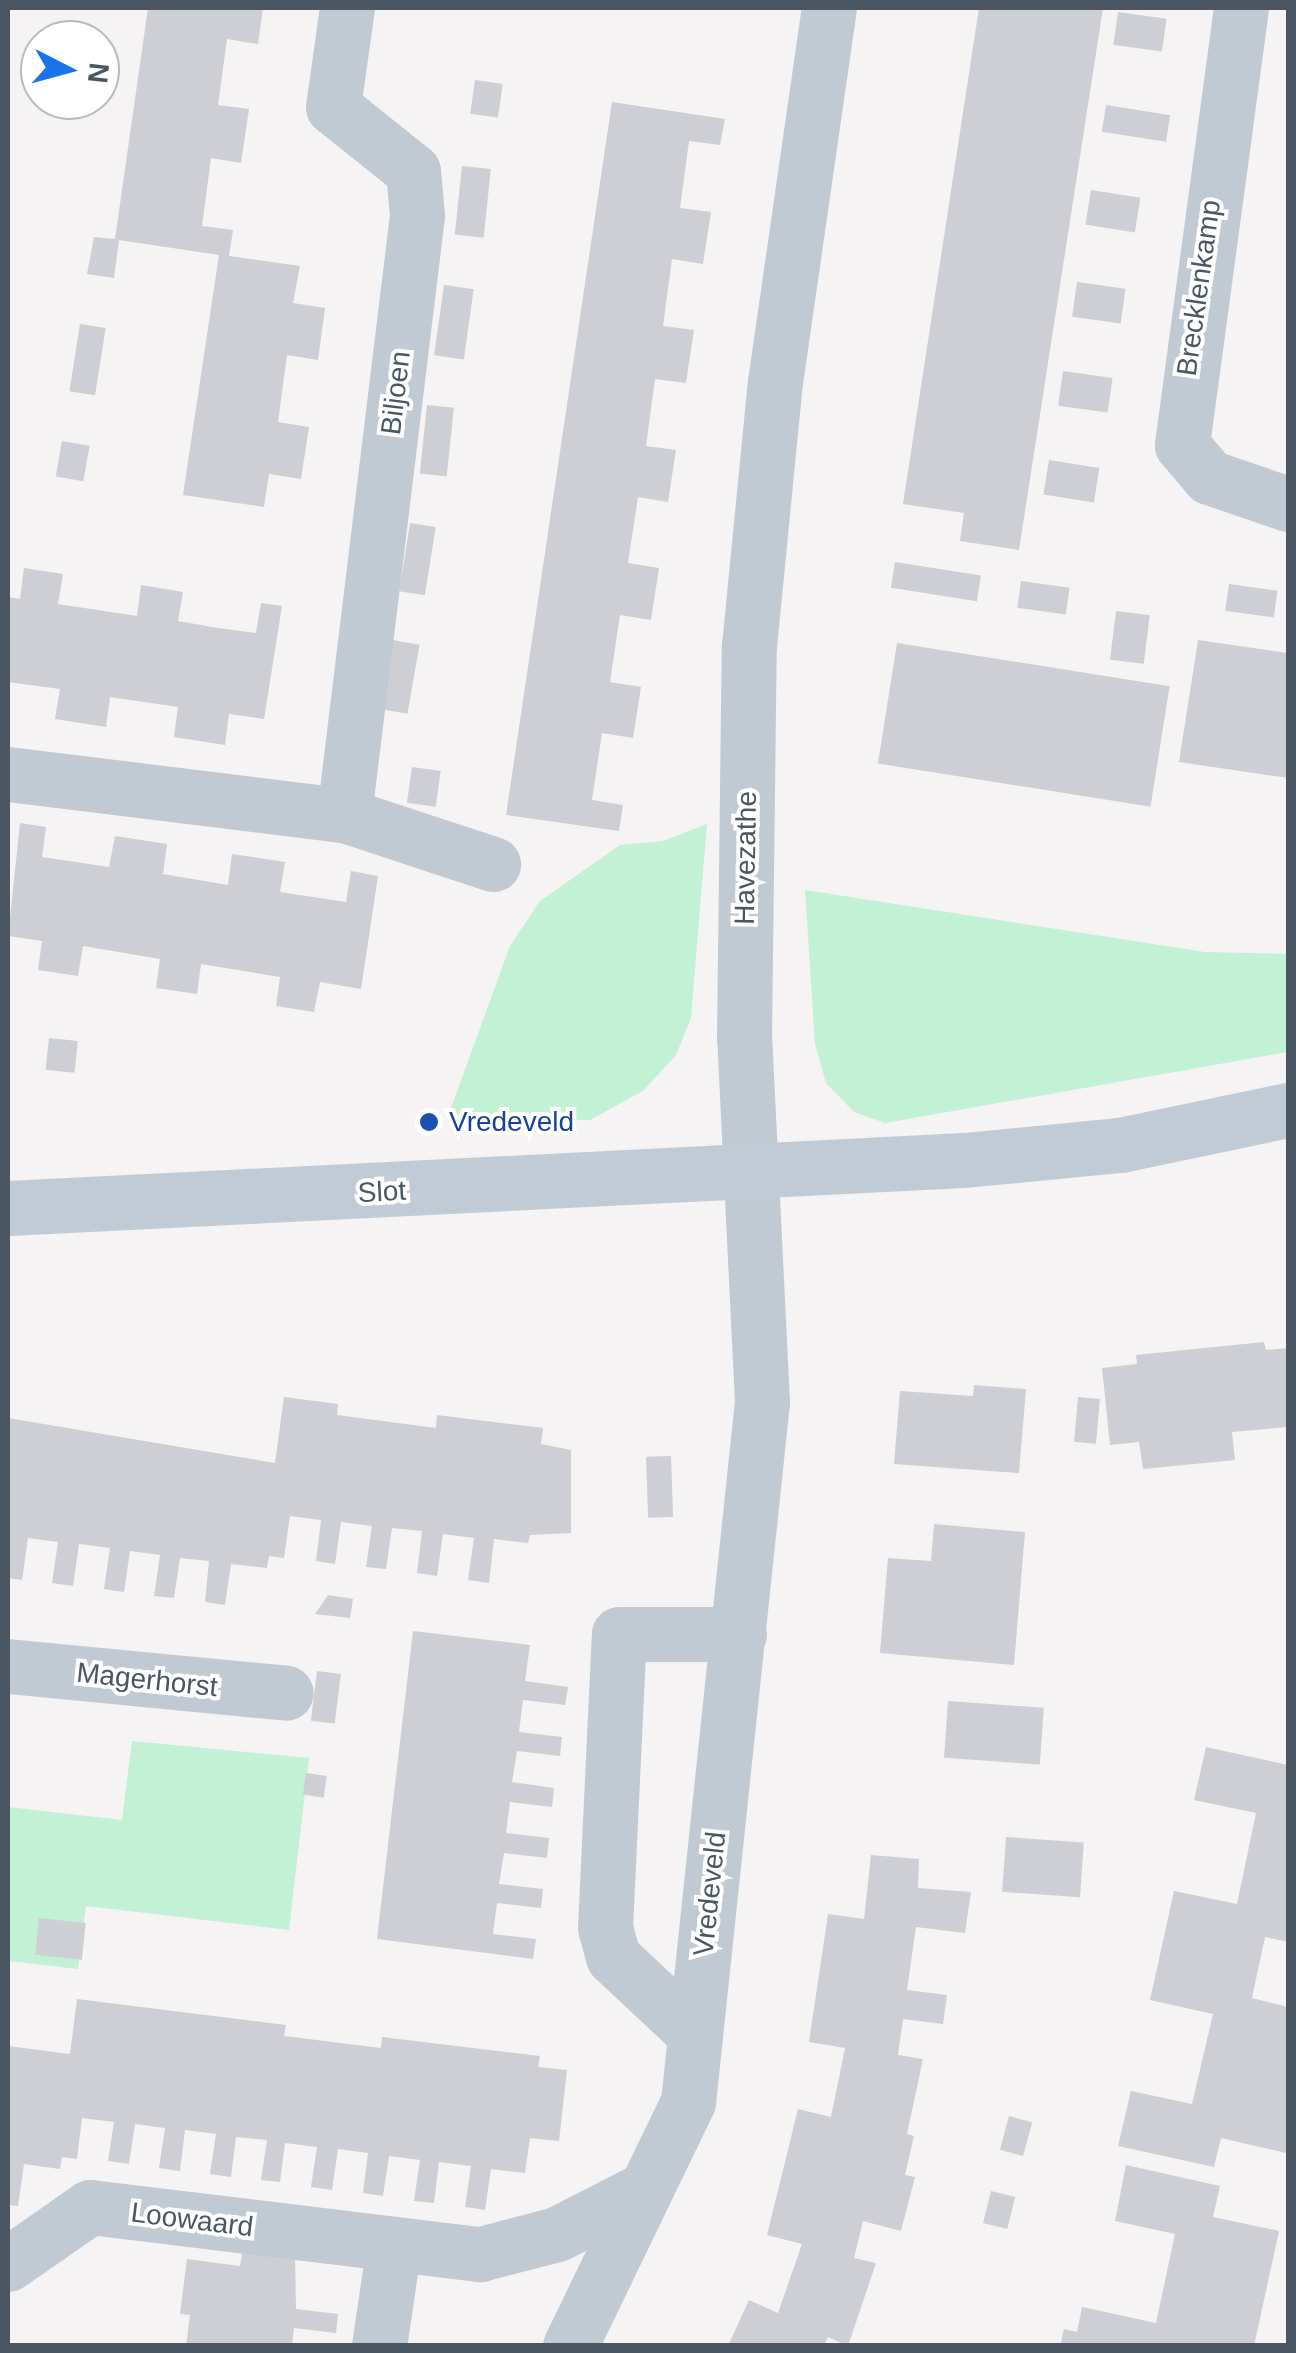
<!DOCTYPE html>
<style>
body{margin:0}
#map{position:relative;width:1296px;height:2353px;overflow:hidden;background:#f5f3f3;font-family:Helvetica,sans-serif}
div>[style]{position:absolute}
.green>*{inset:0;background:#c3f1d5}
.building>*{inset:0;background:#cdcfd5;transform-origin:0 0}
.street>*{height:55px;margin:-27.5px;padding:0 27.5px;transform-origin:27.5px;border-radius:27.5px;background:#c1cad2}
.secondary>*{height:55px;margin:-27.5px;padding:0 27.5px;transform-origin:27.5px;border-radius:27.5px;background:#c1cbd6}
.dots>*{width:28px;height:28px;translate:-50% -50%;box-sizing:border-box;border:5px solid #fff;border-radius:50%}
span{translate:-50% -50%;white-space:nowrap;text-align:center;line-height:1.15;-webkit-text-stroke:8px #fff;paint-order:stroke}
.street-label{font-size:28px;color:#4a5661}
.transit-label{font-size:28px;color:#164399}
.left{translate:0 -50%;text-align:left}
.frame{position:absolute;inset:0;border:10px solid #4a5661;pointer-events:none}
.north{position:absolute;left:20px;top:20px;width:100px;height:100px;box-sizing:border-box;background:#fff;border:2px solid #b7bbc0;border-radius:50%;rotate:96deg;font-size:28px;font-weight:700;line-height:40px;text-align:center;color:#4a5661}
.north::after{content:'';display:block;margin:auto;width:35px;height:45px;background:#1a73e8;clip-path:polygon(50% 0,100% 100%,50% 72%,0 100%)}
</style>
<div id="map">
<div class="green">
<div style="clip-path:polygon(707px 824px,691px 1018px,676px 1055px,643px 1091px,590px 1120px,447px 1119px,510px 946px,540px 901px,620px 845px,663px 841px)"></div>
<div style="clip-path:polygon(805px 890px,1205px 952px,1288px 954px,1288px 1052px,885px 1123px,854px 1112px,826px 1083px,815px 1044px)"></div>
<div style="clip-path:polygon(132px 1741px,309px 1758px,289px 1930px,86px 1906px,78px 1969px,8px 1961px,8px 1807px,122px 1820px)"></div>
</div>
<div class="building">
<div style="clip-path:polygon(148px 8px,263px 8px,258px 44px,227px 39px,218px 105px,249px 109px,241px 163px,211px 158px,202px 226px,233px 230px,229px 256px,300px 266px,293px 303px,325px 308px,318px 360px,287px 355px,278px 422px,309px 427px,301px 479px,269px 474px,264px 507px,183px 495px,219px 255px,119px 240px,114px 278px,87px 274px,94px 237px,115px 239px)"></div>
<div style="clip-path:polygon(979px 8px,1103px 8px,1019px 550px,960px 541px,964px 513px,903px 504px)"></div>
<div style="left:1118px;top:12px;width:49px;height:33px;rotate:8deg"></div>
<div style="left:475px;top:80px;width:28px;height:34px;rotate:8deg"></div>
<div style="clip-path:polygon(612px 102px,725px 119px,720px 145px,689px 141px,680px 208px,711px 212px,703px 264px,672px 259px,663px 326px,694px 330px,686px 383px,655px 379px,646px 446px,676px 450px,668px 502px,638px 497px,628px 563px,659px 568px,651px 620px,620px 615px,610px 682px,641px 687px,633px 738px,602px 733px,592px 800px,623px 805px,619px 831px,506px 815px)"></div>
<div style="left:1106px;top:105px;width:65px;height:27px;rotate:9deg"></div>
<div style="left:462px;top:166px;width:29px;height:69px;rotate:6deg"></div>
<div style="left:1091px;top:190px;width:50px;height:35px;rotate:9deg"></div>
<div style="left:1077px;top:282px;width:49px;height:35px;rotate:8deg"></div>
<div style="left:444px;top:285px;width:30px;height:71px;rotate:8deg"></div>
<div style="left:80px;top:324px;width:26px;height:68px;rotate:9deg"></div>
<div style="left:1063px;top:371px;width:50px;height:35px;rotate:8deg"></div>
<div style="left:427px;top:405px;width:27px;height:69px;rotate:6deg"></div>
<div style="left:62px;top:441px;width:28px;height:36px;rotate:10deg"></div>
<div style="left:1049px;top:460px;width:51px;height:35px;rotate:9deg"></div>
<div style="left:410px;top:523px;width:26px;height:69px;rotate:9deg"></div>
<div style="left:895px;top:562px;width:87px;height:26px;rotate:9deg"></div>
<div style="clip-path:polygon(24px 568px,63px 574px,58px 604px,137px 616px,141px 585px,183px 592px,178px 621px,218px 628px,256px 633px,261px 603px,282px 606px,264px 719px,229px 714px,225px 745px,174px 737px,178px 707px,110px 697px,106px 727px,55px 719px,60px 689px,8px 682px,8px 597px,20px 599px)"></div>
<div style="left:1021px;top:581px;width:49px;height:27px;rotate:8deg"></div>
<div style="left:1229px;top:584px;width:49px;height:27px;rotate:8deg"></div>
<div style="left:1116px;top:611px;width:34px;height:49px;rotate:7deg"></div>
<div style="left:392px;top:640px;width:28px;height:70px;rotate:10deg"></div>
<div style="clip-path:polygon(1198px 640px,1288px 653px,1288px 778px,1179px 762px)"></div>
<div style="left:897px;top:643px;width:276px;height:122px;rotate:9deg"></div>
<div style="left:412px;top:767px;width:29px;height:36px;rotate:8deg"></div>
<div style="clip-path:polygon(20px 823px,46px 827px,42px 857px,109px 867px,115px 836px,167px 844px,163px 874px,228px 885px,232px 854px,285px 862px,280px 892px,346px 902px,351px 871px,378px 876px,361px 989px,320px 982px,314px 1012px,276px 1006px,280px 977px,201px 964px,197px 994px,156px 988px,160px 959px,83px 946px,78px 976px,38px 970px,42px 941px,8px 936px)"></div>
<div style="left:49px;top:1038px;width:29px;height:32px;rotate:6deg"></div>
<div style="clip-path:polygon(1264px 1342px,1266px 1350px,1288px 1348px,1288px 1427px,1232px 1432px,1235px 1460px,1143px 1469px,1139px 1442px,1110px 1445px,1102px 1368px,1137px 1364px,1136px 1355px)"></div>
<div style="clip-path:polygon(974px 1385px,1026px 1389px,1019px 1473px,894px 1464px,900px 1391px,973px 1396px)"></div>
<div style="clip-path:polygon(284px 1397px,338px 1404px,337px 1415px,436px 1428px,437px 1415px,543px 1428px,541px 1444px,571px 1450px,571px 1533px,530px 1535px,528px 1543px,494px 1539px,489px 1583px,468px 1580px,474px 1538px,443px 1534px,437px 1576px,417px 1573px,422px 1531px,392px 1528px,386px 1569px,366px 1567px,372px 1526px,341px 1522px,335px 1564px,316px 1561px,321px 1520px,290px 1516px,284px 1558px,269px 1556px,267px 1568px,231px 1564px,225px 1605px,205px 1602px,209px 1561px,180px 1558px,174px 1598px,154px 1596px,160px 1555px,130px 1551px,124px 1592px,104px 1589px,110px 1548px,79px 1544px,73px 1586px,52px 1583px,58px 1542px,28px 1538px,22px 1580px,8px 1578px,8px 1418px,275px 1463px)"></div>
<div style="left:1078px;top:1397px;width:22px;height:45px;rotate:5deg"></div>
<div style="left:671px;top:1456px;width:61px;height:25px;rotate:88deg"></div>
<div style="clip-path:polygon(934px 1524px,1025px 1532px,1014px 1665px,880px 1653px,888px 1558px,931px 1561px)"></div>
<div style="clip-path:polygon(328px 1595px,353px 1599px,350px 1618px,315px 1614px)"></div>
<div style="clip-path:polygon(413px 1631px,530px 1645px,525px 1681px,568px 1687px,565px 1705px,523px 1700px,519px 1732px,562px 1737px,560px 1756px,517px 1751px,512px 1782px,554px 1788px,552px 1807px,510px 1802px,506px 1833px,549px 1838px,547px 1858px,504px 1853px,499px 1884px,543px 1889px,541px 1908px,497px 1903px,493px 1934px,536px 1939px,533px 1959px,377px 1939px)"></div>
<div style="left:317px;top:1671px;width:24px;height:50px;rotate:7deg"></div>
<div style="left:948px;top:1701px;width:96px;height:57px;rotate:4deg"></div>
<div style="clip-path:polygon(1206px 1747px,1288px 1765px,1288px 1942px,1265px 1937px,1252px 1998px,1288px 2007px,1288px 2142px,1286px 2153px,1221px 2138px,1214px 2167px,1118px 2146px,1131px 2091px,1192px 2104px,1213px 2014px,1150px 2000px,1174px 1891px,1237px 1904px,1256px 1813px,1194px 1800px)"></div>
<div style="left:306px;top:1773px;width:21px;height:22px;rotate:8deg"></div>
<div style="left:1006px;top:1837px;width:78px;height:55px;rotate:4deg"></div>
<div style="clip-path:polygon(871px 1855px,919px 1859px,918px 1888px,971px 1892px,965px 1933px,916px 1927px,907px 1990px,947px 1995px,943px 2024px,903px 2019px,898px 2055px,923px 2059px,907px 2134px,914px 2136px,905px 2175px,915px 2177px,901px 2231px,863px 2221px,854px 2258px,876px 2263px,848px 2346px,828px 2337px,824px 2346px,728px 2346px,749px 2300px,778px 2313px,802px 2244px,767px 2235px,798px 2109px,831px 2117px,845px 2048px,809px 2042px,828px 1914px,864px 1919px)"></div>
<div style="left:39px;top:1918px;width:47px;height:37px;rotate:6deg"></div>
<div style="clip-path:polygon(77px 1999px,286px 2025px,284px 2036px,381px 2048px,382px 2037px,540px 2056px,538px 2067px,567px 2070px,559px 2141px,530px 2138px,525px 2173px,491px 2169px,485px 2210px,465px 2207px,471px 2166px,439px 2162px,434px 2203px,414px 2201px,420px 2160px,389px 2156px,383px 2196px,363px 2193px,368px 2153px,338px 2149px,332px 2190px,311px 2187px,317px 2147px,285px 2143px,280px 2182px,261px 2180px,267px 2140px,236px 2137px,231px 2177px,210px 2174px,216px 2134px,185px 2130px,180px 2171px,159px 2168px,165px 2128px,135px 2124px,129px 2164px,108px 2161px,114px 2122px,82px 2118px,77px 2159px,62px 2157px,60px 2169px,24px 2164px,18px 2206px,8px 2205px,8px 2046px,70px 2054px)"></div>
<div style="left:1009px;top:2116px;width:24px;height:35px;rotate:15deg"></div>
<div style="clip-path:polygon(1126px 2165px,1220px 2186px,1213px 2217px,1279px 2231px,1254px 2346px,1060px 2346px,1064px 2329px,1077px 2332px,1082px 2307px,1156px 2323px,1175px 2234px,1115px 2221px)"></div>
<div style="left:991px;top:2191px;width:25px;height:33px;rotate:14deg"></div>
<div style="clip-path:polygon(243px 2247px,295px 2254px,296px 2309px,338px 2314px,336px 2333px,294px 2328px,292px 2346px,186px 2346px,190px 2315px,180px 2314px,187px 2259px,240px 2266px)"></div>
</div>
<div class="street">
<div style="left:1241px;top:8px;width:441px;rotate:97.7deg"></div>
<div style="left:1182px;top:445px;width:42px;rotate:49.8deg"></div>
<div style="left:1209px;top:477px;width:83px;rotate:18.9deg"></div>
<div style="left:8px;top:774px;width:338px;rotate:7deg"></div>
<div style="left:344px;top:815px;width:157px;rotate:18.2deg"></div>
<div style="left:344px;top:815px;width:604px;rotate:-83.06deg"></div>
<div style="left:417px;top:215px;width:44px;rotate:-95.2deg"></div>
<div style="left:413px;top:171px;width:102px;rotate:-141.3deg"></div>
<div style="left:333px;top:107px;width:100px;rotate:-82deg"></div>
<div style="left:8px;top:1666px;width:279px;rotate:5.5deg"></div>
<div style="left:695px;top:2034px;width:112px;rotate:-136.8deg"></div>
<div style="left:613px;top:1957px;width:30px;rotate:-105deg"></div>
<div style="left:605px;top:1928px;width:294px;rotate:-87.3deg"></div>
<div style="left:619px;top:1634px;width:120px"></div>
<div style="left:8px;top:2264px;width:100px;rotate:-34.8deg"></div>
<div style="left:90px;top:2207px;width:393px;rotate:6.9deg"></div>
<div style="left:480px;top:2254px;width:80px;rotate:-14.6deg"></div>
<div style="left:557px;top:2234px;width:92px;rotate:-27.1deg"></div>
<div style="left:379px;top:2346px;width:103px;rotate:-81.6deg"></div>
<div style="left:570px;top:2346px;width:271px;rotate:-64.2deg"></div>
<div style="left:688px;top:2102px;width:704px;rotate:-83.97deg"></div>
<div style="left:762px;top:1402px;width:366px;rotate:-92.8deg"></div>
<div style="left:744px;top:1036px;width:390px;rotate:-89.3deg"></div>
<div style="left:749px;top:646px;width:265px;rotate:-84.4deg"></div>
<div style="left:775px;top:382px;width:378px;rotate:-81.8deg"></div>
</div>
<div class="secondary">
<div style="left:8px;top:1208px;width:957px;rotate:-2.87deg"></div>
<div style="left:964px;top:1160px;width:157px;rotate:-5.5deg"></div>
<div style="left:1120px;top:1145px;width:172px;rotate:-11.8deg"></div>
</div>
<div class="dots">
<div style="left:429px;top:1122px;background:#1a4fb4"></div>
</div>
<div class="street-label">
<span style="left:1199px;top:288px;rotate:-82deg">Brecklenkamp</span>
<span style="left:396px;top:393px;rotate:-83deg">Biljoen</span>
<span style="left:746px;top:858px;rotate:-89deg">Havezathe</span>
<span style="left:382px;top:1192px;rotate:-3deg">Slot</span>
<span style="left:147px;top:1680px;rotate:6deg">Magerhorst</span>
<span style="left:710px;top:1894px;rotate:-84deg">Vredeveld</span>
<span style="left:192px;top:2220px;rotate:7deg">Loowaard</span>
</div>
<div class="transit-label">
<span class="left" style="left:449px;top:1122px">Vredeveld</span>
</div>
<div class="frame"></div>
<div class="north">N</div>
</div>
